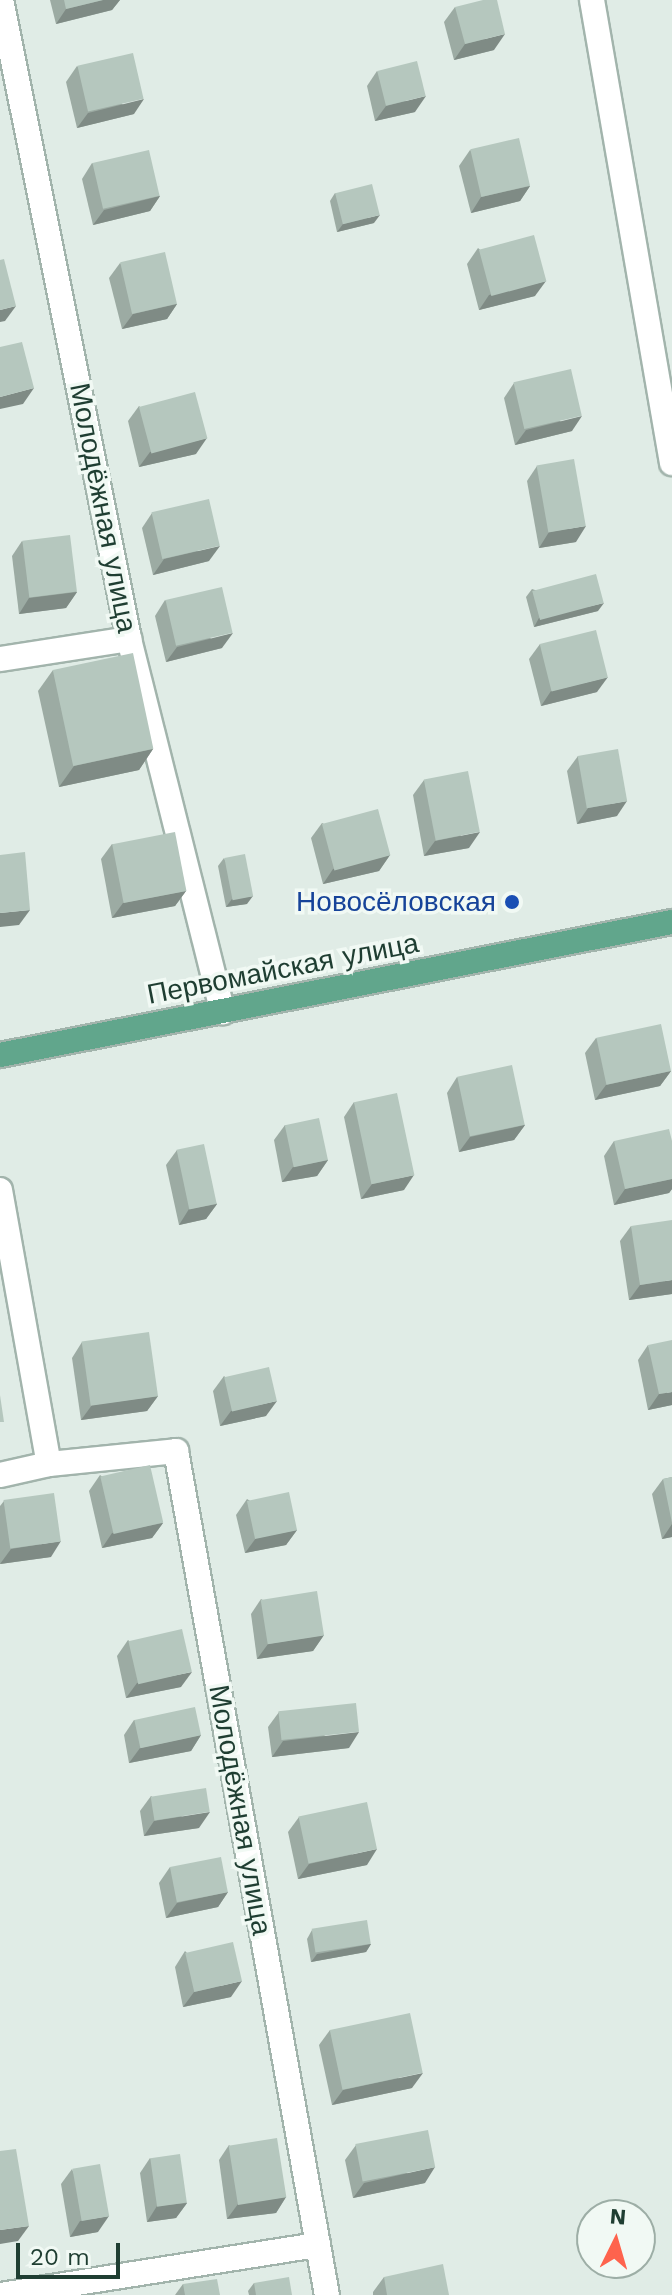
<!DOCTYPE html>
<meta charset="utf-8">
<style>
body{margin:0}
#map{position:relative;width:672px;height:2295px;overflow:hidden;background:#e0ece6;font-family:"Work Sans",sans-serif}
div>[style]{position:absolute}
.roads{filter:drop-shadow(2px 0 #a2b4ac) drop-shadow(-2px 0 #a2b4ac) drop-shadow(0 2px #a2b4ac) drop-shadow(0 -2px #a2b4ac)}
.minor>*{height:24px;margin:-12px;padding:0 12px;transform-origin:12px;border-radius:12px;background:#fff}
.major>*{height:24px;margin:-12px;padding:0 12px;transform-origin:12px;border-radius:12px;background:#61a68c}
.wall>*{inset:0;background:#9caba3}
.shaded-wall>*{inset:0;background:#7f8b85}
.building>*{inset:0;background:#b5c7be;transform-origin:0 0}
.dots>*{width:22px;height:22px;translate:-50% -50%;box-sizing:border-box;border:4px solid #f1f9f4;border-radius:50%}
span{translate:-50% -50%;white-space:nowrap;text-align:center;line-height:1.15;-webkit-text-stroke:7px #f1f9f4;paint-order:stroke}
.street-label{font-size:28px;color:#1f3e32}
.transit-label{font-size:28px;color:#164399}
.right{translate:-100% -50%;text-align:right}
.north{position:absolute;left:576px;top:2199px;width:80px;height:80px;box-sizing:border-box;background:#f1f9f4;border:2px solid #9daea6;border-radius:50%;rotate:5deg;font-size:22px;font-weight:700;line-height:32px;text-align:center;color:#1f3e32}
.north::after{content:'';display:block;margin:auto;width:28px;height:36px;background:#fe634d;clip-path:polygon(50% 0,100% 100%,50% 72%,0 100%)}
.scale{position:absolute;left:16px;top:2243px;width:104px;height:36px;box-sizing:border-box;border:4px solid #1f3e32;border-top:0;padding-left:10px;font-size:24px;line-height:28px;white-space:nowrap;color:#1f3e32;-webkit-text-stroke:6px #f1f9f4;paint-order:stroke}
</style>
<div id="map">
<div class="roads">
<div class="minor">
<div style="left:1px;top:0;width:652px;rotate:78.67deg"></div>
<div style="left:129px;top:639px;width:385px;rotate:75.9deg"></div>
<div style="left:592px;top:0;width:470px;rotate:80.2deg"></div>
<div style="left:0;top:659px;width:131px;rotate:-8.8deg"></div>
<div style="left:0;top:1190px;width:278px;rotate:79.9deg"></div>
<div style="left:49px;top:1464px;width:50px;rotate:167.3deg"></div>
<div style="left:49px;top:1464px;width:128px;rotate:-5.8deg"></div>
<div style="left:176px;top:1451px;width:857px;rotate:79.86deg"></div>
<div style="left:1px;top:2295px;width:321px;rotate:-9deg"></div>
</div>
<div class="major">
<div style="left:0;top:1055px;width:685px;rotate:-11.2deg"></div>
</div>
</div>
<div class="wall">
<div style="clip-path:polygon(50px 0,120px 0,112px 10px,56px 24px)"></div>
<div style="clip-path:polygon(455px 7px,494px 50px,454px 60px,444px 22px)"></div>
<div style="clip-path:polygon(77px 66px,134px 114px,77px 128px,66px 82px)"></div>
<div style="clip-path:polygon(377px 71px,415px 112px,375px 121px,367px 86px)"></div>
<div style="clip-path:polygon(470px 150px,530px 186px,520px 201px,471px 213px,459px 166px)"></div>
<div style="clip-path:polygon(92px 163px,160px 196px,150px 211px,93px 225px,82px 179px)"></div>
<div style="clip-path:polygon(335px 193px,374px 223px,337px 232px,330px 201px)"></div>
<div style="clip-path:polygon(478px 248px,535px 296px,479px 310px,467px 264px)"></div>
<div style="clip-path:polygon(120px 263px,177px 304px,167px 319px,122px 329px,109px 278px)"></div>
<div style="clip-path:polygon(514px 383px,572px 431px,515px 445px,504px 398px)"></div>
<div style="clip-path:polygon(139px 406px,196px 454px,139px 467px,128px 421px)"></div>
<div style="clip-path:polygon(537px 466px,576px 542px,539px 548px,527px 481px)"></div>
<div style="clip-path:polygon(152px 513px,209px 561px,153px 575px,142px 528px)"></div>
<div style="clip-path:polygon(22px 541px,77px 592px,66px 608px,19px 614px,12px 556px)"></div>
<div style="clip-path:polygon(532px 589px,598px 611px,534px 627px,526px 597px)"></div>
<div style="clip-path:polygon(165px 600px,222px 648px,166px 662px,155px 616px)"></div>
<div style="clip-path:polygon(540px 644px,597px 692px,541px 706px,529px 659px)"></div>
<div style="clip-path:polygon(53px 670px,153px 749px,139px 770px,59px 787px,38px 691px)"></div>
<div style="clip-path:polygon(578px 756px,617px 816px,577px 824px,567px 771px)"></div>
<div style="clip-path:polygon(424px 780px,469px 848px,424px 856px,413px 795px)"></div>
<div style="clip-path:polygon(322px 823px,390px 855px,379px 871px,323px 884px,311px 838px)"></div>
<div style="clip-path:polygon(112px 844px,186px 891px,175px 906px,112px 918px,101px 859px)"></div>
<div style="clip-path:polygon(224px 858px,247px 904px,226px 907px,218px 866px)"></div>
<div style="clip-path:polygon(596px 1038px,671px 1071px,660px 1086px,595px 1100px,585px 1053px)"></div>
<div style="clip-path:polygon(457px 1077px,525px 1125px,514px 1140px,459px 1152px,447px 1093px)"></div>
<div style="clip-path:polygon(354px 1102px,404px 1190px,361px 1199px,344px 1117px)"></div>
<div style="clip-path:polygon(285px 1125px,328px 1160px,317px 1176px,282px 1182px,274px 1140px)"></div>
<div style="clip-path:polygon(614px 1141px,672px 1141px,672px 1189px,669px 1193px,614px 1205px,604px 1156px)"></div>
<div style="clip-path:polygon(177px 1150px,217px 1204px,206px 1219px,179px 1225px,166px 1165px)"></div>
<div style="clip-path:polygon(631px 1226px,672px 1294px,629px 1300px,620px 1241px)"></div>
<div style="clip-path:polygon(82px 1342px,158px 1396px,147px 1411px,81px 1420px,72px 1358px)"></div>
<div style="clip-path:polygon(648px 1345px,672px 1405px,648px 1410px,638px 1360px)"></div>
<div style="clip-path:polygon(224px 1376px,266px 1416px,220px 1426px,213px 1391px)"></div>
<div style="clip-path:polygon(100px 1475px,163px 1523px,152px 1538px,102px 1548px,89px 1491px)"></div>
<div style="clip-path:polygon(672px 1477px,672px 1537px,662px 1539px,652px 1494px,663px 1479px)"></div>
<div style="clip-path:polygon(247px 1499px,297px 1530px,286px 1545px,245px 1553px,236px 1515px)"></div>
<div style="clip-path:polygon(4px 1501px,51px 1557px,0 1564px,0 1506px)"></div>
<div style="clip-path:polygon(261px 1599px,324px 1635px,313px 1651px,257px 1659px,251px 1614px)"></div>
<div style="clip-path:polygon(128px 1640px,181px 1687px,126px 1698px,117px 1656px)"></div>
<div style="clip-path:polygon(279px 1712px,349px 1748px,272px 1757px,268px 1727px)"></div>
<div style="clip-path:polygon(134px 1720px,201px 1735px,191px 1751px,129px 1763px,124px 1735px)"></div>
<div style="clip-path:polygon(151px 1796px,199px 1828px,144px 1836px,140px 1811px)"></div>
<div style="clip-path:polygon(299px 1817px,367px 1865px,298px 1879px,288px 1832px)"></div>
<div style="clip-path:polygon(170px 1867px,228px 1892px,218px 1907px,166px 1918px,159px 1883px)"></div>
<div style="clip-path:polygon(312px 1930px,371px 1944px,366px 1952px,311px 1962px,307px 1939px)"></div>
<div style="clip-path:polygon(185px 1951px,231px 1997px,183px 2007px,175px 1967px)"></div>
<div style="clip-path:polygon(330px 2030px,412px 2088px,332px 2105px,319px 2045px)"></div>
<div style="clip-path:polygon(229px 2145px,286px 2197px,276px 2213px,227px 2219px,219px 2160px)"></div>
<div style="clip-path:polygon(356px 2145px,425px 2183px,353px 2198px,345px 2160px)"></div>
<div style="clip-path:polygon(150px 2158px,187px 2203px,176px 2218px,147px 2222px,140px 2173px)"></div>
<div style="clip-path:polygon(72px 2169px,98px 2232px,70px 2237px,61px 2184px)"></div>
<div style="clip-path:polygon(384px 2277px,449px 2295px,373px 2295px,373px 2292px)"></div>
<div style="clip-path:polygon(254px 2283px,292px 2295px,249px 2295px,248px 2291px)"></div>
<div style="clip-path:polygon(183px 2284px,220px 2295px,175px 2295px)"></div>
</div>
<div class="shaded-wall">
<div style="clip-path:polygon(103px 0,120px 0,112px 10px,56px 24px,66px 9px)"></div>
<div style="clip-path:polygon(505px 34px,494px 50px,454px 60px,465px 44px)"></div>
<div style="clip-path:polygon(426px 96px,415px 112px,375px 121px,386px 106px)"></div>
<div style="clip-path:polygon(144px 99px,134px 114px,77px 128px,88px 113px)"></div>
<div style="clip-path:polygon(530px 186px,520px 201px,471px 213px,481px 197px)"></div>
<div style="clip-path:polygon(160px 196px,150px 211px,93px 225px,104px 210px)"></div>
<div style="clip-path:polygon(380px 215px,374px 223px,337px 232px,343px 224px)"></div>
<div style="clip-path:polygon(546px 281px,535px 296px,479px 310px,489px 295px)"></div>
<div style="clip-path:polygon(177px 304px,167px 319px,122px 329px,133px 314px)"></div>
<div style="clip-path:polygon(16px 306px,5px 321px,0 322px,0 310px)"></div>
<div style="clip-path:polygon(34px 388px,23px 404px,0 409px,0 397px)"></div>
<div style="clip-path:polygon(582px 416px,572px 431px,515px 445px,526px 430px)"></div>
<div style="clip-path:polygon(207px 438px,196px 454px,139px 467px,150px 452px)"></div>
<div style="clip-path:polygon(586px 526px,576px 542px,539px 548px,549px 532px)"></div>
<div style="clip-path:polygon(220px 546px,209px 561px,153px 575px,164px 559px)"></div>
<div style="clip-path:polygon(77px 592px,66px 608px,19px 614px,29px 598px)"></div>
<div style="clip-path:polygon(604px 603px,598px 611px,534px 627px,539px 618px)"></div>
<div style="clip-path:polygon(233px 633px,222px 648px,166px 662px,177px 647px)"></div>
<div style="clip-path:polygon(608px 677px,597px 692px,541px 706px,551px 691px)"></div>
<div style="clip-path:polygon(153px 749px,139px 770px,59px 787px,74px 766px)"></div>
<div style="clip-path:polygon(627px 801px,617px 816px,577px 824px,588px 808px)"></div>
<div style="clip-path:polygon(480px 832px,469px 848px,424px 856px,435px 841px)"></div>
<div style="clip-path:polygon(390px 855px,379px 871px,323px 884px,333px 869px)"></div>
<div style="clip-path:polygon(186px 891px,175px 906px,112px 918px,123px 903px)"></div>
<div style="clip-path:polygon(253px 896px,247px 904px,226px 907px,232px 899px)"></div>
<div style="clip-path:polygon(30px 910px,19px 925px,0 927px,0 913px)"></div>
<div style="clip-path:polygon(671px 1071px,660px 1086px,595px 1100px,606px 1085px)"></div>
<div style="clip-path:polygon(525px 1125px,514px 1140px,459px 1152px,470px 1137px)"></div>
<div style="clip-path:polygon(328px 1160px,317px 1176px,282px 1182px,293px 1167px)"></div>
<div style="clip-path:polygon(414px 1175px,404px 1190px,361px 1199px,372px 1184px)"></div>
<div style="clip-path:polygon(672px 1179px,672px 1189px,669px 1193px,614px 1205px,625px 1189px)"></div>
<div style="clip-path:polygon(217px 1204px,206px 1219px,179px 1225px,189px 1209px)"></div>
<div style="clip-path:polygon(672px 1280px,672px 1294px,629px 1300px,640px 1285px)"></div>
<div style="clip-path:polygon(672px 1392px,672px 1405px,648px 1410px,659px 1394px)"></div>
<div style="clip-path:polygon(158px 1396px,147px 1411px,81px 1420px,92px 1405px)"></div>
<div style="clip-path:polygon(277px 1401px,266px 1416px,220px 1426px,231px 1411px)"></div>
<div style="clip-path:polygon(163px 1523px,152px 1538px,102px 1548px,112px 1533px)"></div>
<div style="clip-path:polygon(672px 1524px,672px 1537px,662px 1539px)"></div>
<div style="clip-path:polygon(297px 1530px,286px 1545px,245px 1553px,256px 1538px)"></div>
<div style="clip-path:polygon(61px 1541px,51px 1557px,0 1564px,11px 1549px)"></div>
<div style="clip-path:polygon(324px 1635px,313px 1651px,257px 1659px,268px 1644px)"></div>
<div style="clip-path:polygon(192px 1672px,181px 1687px,126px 1698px,137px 1683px)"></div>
<div style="clip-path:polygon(359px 1732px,349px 1748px,272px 1757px,283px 1741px)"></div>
<div style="clip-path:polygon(201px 1735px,191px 1751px,129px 1763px,140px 1748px)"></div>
<div style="clip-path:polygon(210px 1812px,199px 1828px,144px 1836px,154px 1821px)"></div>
<div style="clip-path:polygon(377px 1849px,367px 1865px,298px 1879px,309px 1864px)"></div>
<div style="clip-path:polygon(228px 1892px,218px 1907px,166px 1918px,177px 1903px)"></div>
<div style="clip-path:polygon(371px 1944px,366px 1952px,311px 1962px,317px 1954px)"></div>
<div style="clip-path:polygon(242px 1981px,231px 1997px,183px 2007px,194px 1992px)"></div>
<div style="clip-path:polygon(423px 2073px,412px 2088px,332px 2105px,343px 2090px)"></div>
<div style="clip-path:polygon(435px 2167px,425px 2183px,353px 2198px,364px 2183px)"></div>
<div style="clip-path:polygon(286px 2197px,276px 2213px,227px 2219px,238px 2204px)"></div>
<div style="clip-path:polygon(187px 2203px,176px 2218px,147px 2222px,157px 2206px)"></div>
<div style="clip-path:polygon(109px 2216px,98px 2232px,70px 2237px,80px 2221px)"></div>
<div style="clip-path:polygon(29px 2226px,18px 2241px,0 2244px,0 2230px)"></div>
</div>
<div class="building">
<div style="clip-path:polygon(64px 0,103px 0,66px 9px)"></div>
<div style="clip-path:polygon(483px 0,497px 0,505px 34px,465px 44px,455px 7px)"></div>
<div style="left:133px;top:53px;width:47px;height:57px;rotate:77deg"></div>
<div style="left:417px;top:61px;width:36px;height:41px;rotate:76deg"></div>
<div style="left:519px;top:138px;width:49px;height:50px;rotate:77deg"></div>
<div style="left:149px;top:150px;width:47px;height:58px;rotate:77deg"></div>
<div style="left:372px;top:184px;width:32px;height:38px;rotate:76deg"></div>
<div style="left:534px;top:235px;width:48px;height:57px;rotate:75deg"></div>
<div style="left:165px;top:252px;width:53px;height:46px;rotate:77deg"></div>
<div style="clip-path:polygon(4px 259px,16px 306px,0 310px,0 260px)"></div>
<div style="clip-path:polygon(22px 342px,34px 388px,0 397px,0 347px)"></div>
<div style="left:571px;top:369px;width:48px;height:59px;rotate:77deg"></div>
<div style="left:195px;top:392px;width:48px;height:58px;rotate:75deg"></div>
<div style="left:574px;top:459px;width:68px;height:38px;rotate:80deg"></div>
<div style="left:209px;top:499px;width:48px;height:59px;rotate:77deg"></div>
<div style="left:70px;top:535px;width:57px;height:48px;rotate:83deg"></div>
<div style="left:596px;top:574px;width:30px;height:66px;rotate:75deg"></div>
<div style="left:222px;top:587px;width:47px;height:58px;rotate:77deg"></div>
<div style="left:596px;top:630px;width:49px;height:58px;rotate:76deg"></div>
<div style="left:133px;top:653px;width:98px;height:82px;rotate:78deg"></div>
<div style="left:618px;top:749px;width:53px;height:41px;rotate:80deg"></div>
<div style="left:468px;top:771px;width:62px;height:45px;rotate:79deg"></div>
<div style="left:378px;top:809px;width:48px;height:58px;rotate:75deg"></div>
<div style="left:175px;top:832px;width:60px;height:64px;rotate:79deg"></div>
<div style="clip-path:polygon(25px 852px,30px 910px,0 913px,0 855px)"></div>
<div style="left:245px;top:854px;width:43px;height:21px;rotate:79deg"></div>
<div style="left:661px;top:1024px;width:48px;height:66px;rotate:78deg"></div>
<div style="left:512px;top:1065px;width:61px;height:56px;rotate:78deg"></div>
<div style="left:397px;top:1093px;width:84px;height:44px;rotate:78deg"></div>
<div style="left:319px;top:1118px;width:43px;height:35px;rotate:78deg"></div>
<div style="clip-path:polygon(669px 1129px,672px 1141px,672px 1179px,625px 1189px,614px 1141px)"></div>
<div style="left:204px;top:1144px;width:61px;height:28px;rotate:78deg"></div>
<div style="clip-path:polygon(672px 1220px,672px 1280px,640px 1285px,631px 1226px)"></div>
<div style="left:149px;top:1332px;width:65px;height:68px;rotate:82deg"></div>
<div style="clip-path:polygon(672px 1340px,672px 1392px,659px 1394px,648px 1345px)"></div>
<div style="left:269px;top:1367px;width:35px;height:46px;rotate:77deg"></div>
<div style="clip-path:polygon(0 1395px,4px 1422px,0 1422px)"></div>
<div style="left:150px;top:1465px;width:59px;height:51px;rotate:77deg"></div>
<div style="clip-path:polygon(672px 1477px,672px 1523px,663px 1479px)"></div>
<div style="left:289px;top:1492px;width:39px;height:43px;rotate:78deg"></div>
<div style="left:54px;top:1493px;width:49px;height:51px;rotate:82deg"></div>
<div style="left:317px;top:1591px;width:45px;height:57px;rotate:81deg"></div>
<div style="left:182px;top:1629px;width:44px;height:55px;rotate:77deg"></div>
<div style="left:356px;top:1703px;width:29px;height:78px;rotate:84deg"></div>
<div style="left:195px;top:1707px;width:29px;height:62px;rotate:78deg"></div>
<div style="left:206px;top:1788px;width:24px;height:56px;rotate:81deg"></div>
<div style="left:367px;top:1802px;width:48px;height:70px;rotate:78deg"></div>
<div style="left:221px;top:1857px;width:36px;height:52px;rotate:79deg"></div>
<div style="left:367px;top:1920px;width:24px;height:56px;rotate:81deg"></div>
<div style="left:233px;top:1942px;width:40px;height:49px;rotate:77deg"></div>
<div style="left:410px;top:2013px;width:61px;height:82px;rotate:78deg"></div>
<div style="left:428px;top:2130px;width:38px;height:74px;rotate:79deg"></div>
<div style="left:277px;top:2138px;width:60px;height:49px;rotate:81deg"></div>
<div style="clip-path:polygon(16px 2149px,29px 2226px,0 2230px,0 2151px)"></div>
<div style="left:180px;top:2154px;width:49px;height:30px;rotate:82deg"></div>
<div style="left:100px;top:2164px;width:53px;height:28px;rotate:80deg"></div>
<div style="clip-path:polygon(443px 2264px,449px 2295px,387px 2295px,384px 2277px)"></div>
<div style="clip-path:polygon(289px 2277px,292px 2295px,256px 2295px,254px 2283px)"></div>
<div style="clip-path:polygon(217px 2279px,220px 2295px,185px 2295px,183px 2284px)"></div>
</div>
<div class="dots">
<div style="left:512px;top:902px;background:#1a4fb4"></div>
</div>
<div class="street-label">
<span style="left:103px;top:508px;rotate:79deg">Молодёжная улица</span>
<span style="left:283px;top:969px;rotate:-11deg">Первомайская улица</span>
<span style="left:240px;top:1810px;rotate:80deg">Молодёжная улица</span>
</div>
<div class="transit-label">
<span class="right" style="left:496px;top:902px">Новосёловская</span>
</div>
<div class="north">N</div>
<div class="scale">20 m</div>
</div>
